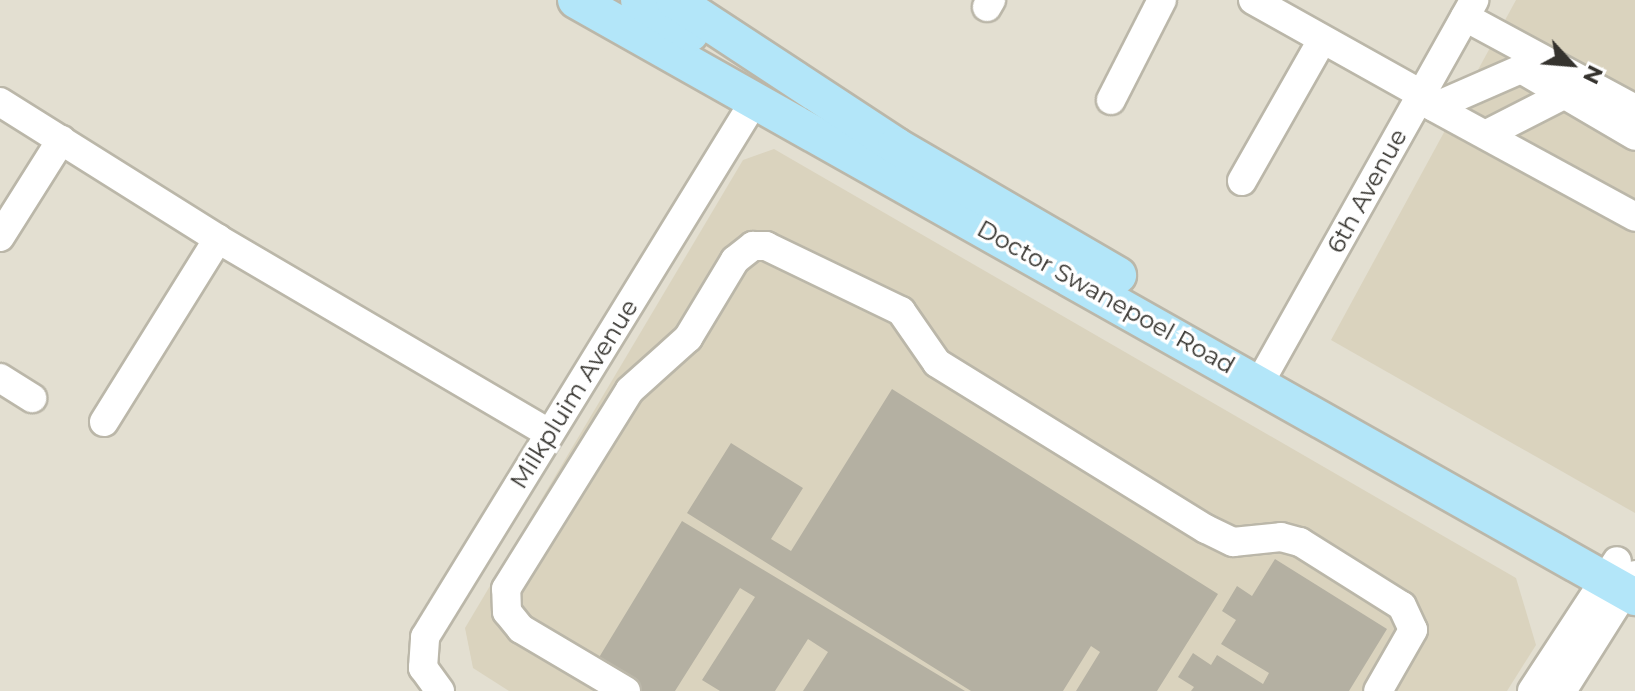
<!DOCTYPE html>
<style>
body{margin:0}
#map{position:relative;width:1635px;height:691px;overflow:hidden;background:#e3dfd1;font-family:Montserrat,sans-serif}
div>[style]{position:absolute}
.built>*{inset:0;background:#dad3be}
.building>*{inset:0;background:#b4b0a2}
.roads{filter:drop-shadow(2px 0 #bbb7a9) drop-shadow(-2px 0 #bbb7a9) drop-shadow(0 2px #bbb7a9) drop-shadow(0 -2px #bbb7a9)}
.minor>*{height:28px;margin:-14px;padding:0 14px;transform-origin:14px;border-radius:14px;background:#fff}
.major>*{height:36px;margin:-18px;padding:0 18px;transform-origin:18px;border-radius:18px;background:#b3e6f9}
span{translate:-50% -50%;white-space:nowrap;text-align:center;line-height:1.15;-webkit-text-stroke:7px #fff;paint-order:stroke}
.street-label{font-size:24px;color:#35332e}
.north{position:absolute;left:1531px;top:24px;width:80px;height:80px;-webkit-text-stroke:6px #fff;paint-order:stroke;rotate:116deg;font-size:22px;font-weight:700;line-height:32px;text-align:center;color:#35332e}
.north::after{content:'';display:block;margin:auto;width:28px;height:36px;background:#35332e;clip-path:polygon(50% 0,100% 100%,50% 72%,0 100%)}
</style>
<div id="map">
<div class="built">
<div style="clip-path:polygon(1516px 0,1635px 0,1635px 513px,1331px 340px)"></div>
<div style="clip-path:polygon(774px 149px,1516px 578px,1536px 645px,1507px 691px,509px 691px,473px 668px,465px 628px,743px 160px)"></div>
</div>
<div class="building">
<div style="clip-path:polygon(892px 389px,1218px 594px,1157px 691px,1076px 691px,1100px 652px,1091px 646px,1063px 691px,971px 691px,687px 513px,731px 443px,803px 488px,771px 539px,791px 551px)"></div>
<div style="clip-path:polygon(682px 521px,965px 691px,803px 691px,828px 652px,808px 639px,775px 691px,720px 691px,702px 680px,755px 597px,740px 588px,675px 691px,637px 691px,595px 664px)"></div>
<div style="clip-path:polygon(1275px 559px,1387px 629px,1349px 691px,1191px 691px,1194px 687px,1178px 677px,1193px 653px,1211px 665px,1217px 655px,1263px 684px,1269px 673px,1221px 644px,1236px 620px,1222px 611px,1237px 586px,1252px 596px)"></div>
</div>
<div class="roads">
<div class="minor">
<div style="left:1253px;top:0;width:193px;rotate:29.2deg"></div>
<div style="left:987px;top:7px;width:8px;rotate:-60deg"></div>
<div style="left:1465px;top:17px;width:193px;rotate:28.4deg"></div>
<div style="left:1419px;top:99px;width:246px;rotate:28.6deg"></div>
<div style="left:1111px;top:100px;width:112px;rotate:-63deg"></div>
<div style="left:0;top:102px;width:257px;rotate:32.1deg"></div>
<div style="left:218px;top:239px;width:384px;rotate:30.4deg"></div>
<div style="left:1434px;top:107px;width:95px;rotate:-23.6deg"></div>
<div style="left:1521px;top:69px;width:132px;rotate:30.4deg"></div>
<div style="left:1487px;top:134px;width:88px;rotate:-27.1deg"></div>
<div style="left:1242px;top:181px;width:162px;rotate:-60.4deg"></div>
<div style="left:0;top:237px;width:115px;rotate:-57.8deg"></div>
<div style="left:0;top:378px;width:38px;rotate:32deg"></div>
<div style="left:1260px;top:382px;width:438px;rotate:-60.7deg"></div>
<div style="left:104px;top:422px;width:216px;rotate:-58.1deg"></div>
<div style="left:440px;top:691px;width:29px;rotate:-126deg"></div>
<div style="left:423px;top:668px;width:31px;rotate:-86deg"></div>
<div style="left:425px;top:637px;width:630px;rotate:-58.43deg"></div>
<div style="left:626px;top:691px;width:122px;rotate:-149.4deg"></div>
<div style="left:521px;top:629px;width:22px;rotate:-129deg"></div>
<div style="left:507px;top:612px;width:23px;rotate:-92deg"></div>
<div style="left:506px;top:589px;width:234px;rotate:-58.1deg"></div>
<div style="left:630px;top:390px;width:78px;rotate:-41.9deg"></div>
<div style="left:688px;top:338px;width:91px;rotate:-58.9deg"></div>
<div style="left:735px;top:260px;width:23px;rotate:-38deg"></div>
<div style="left:753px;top:246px;width:13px"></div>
<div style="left:766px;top:246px;width:150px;rotate:25.7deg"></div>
<div style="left:901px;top:311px;width:63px;rotate:55.3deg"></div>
<div style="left:937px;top:363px;width:316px;rotate:31.7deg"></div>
<div style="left:1206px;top:529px;width:30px;rotate:26deg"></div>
<div style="left:1233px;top:542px;width:48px;rotate:-5.9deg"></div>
<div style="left:1281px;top:537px;width:20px;rotate:15deg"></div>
<div style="left:1300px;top:542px;width:120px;rotate:32.1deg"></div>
<div style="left:1402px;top:606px;width:26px;rotate:65deg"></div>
<div style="left:1413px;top:630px;width:70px;rotate:119.8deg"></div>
<div style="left:1532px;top:691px;width:155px;rotate:-56.8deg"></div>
<div style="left:1562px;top:691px;width:137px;rotate:-57.8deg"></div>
</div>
<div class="major">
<div style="left:576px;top:0;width:1216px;rotate:29.41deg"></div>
<div style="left:639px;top:0;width:61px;rotate:32.9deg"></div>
<div style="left:674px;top:0;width:266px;rotate:33.3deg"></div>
<div style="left:896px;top:146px;width:257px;rotate:30.2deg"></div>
</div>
</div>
<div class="street-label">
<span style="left:1367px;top:191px;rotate:-61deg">6th Avenue</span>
<span style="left:1106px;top:297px;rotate:29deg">Doctor Swanepoel Road</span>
<span style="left:574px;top:394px;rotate:-58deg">Milkpluim Avenue</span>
</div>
<div class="north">N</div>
</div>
